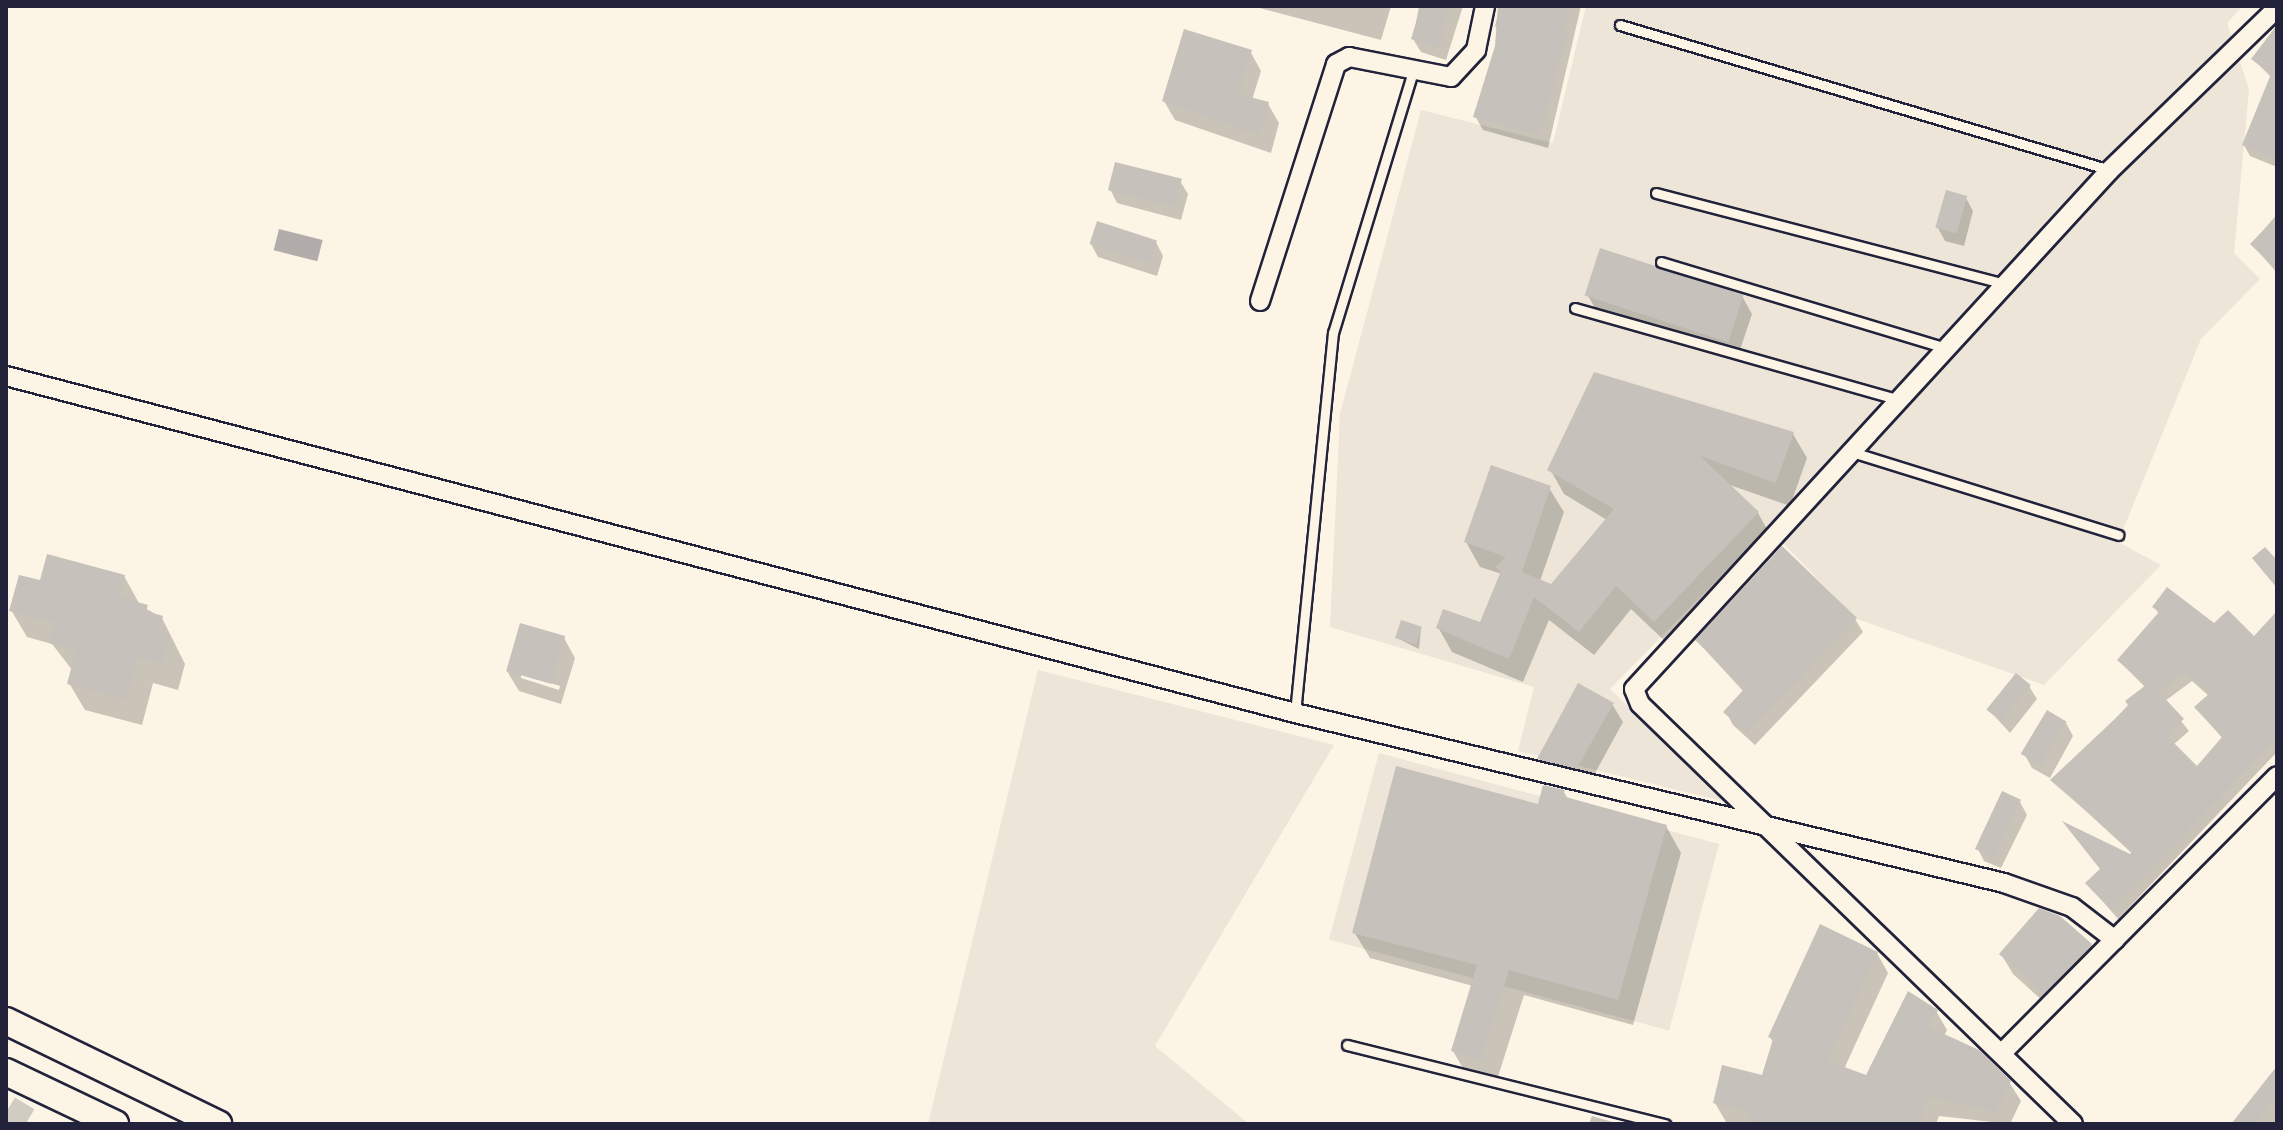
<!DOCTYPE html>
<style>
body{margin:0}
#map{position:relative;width:2283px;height:1130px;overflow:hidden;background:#fcf5e5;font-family:Mynerve,sans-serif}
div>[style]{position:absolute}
.built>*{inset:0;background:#ece5d8;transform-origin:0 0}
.water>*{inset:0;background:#b2adab;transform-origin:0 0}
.shadow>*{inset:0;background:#0003}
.building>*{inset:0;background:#c6c1bb;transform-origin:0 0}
.highway-tunnel>*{height:34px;margin-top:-17px;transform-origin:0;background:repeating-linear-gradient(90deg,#d0cbc3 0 34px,transparent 0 51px)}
.roads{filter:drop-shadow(2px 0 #22223b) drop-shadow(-2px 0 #22223b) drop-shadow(0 2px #22223b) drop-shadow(0 -2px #22223b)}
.lane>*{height:9px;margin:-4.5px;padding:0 4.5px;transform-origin:4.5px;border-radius:4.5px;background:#fcf5e5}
.street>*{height:18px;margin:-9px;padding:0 9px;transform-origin:9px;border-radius:9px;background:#fcf5e5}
.secondary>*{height:26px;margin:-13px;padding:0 13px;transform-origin:13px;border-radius:13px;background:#fcf5e5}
span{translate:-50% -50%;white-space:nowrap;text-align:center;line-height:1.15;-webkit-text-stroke:8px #fcf5e5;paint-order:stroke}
.frame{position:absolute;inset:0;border:8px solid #22223b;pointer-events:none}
</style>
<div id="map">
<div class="built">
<div style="clip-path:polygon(1586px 6px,2243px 6px,2227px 23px,2249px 89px,2234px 253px,2260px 279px,2201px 339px,2118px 542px,2161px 565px,2044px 685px,1857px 619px,1768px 528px,1610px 689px,1726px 802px,1518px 751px,1534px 687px,1330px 627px,1340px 414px,1421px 110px,1553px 143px)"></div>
<div style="clip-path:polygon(1038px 670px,1334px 745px,1155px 1046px,1249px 1124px,928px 1124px)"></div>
<div style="left:1379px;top:753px;width:352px;height:193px;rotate:15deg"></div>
</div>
<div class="water">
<div style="left:279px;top:229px;width:45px;height:22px;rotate:14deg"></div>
</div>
<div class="shadow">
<div style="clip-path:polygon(1252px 6px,1391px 6px,1381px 40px)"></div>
<div style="clip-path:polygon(1419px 6px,1463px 6px,1446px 60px,1421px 52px,1413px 39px)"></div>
<div style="clip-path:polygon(1500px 6px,1581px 6px,1548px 148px,1483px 130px,1475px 116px,1500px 33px,1495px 26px)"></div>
<div style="clip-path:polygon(2277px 29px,2277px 83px,2253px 59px)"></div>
<div style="clip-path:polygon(1250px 51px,1261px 71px,1252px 100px,1268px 104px,1279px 123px,1271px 153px,1175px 120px,1164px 101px)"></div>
<div style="clip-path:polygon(2277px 84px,2277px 167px,2250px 156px,2244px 145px)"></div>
<div style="clip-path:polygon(1180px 181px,1188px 194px,1181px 220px,1117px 203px,1110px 189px)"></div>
<div style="clip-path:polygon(1966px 198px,1973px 211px,1964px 246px,1945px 241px,1938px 228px)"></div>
<div style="clip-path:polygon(2277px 214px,2277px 273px,2252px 244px)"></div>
<div style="clip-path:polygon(1156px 242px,1163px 256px,1157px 276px,1098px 257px,1091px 244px)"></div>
<div style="clip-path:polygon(1588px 296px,1742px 296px,1752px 314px,1738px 356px,1598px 313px)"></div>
<div style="clip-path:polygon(1793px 434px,1807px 458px,1790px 506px,1727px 484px,1758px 513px,1772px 538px,1669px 645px,1631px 609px,1594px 655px,1549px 620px,1523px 682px,1452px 652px,1438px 627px,1481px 624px,1502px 574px,1480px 567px,1466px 542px,1549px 488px,1564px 512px,1540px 581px,1552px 586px,1607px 520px,1564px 494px,1550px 469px)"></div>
<div style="clip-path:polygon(124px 576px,140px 605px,162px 618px,185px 664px,178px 690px,153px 683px,142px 725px,85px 710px,69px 683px,73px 671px,52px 644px,27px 637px,11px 610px,42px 583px)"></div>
<div style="clip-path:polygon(evenodd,2155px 607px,2254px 639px,2277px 614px,2277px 752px,2118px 919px,2088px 884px,2137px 858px,2053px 781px,2146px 688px,2119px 661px,2159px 615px,2155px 607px,2192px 681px,2209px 696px,2197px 708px,2223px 739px,2197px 768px,2173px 745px,2189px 731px,2165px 701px,2192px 681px)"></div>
<div style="clip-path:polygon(1855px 619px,1863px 632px,1755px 745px,1733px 725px,1726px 712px,1744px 692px,1697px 641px)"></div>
<div style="clip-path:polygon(1421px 629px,1419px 649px,1397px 638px)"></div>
<div style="clip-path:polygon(evenodd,564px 638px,575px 658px,561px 704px,519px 691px,507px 671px,564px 638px,521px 674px,560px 686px,559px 690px,521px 678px,521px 674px)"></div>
<div style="clip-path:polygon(2029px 686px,2037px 699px,2010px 733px,1989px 710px)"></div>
<div style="clip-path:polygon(1612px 704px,1623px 722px,1588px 786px,1550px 777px,1540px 759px)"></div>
<div style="clip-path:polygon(2066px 723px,2073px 736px,2050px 778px,2032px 768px,2025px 755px)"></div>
<div style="clip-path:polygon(1564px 792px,1568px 799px,1666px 826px,1681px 853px,1633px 1025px,1524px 995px,1495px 1086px,1468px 1077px,1453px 1051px,1473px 986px,1370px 958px,1354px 932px)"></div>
<div style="clip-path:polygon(2020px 802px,2027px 815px,2001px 868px,1984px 861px,1977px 847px)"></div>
<div style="clip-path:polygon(2059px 917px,2091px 945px,2102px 965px,2056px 1013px,2013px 974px,2001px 954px)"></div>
<div style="clip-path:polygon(1877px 953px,1888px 973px,1844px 1069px,1867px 1077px,1936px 1011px,1947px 1030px,1944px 1036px,2009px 1082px,2021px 1101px,2010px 1124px,1939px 1116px,1936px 1124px,1726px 1122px,1715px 1103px,1763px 1077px,1774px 1044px,1770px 1037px)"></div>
<div style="clip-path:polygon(2277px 1070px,2277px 1124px,2233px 1124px)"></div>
<div style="clip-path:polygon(1592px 1116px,1619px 1124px,1589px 1124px)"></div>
</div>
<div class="building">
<div style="clip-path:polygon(1421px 6px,1449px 6px,1439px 48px,1411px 39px)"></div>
<div style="clip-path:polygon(1498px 6px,1570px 6px,1564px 32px,1568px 33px,1540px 135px,1473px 117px,1495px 46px)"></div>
<div style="clip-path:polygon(2277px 25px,2277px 160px,2242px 145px,2271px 74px,2251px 59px)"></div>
<div style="clip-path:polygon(1184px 29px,1252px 50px,1238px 94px,1269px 102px,1260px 135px,1162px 101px)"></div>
<div style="left:1115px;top:162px;width:69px;height:29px;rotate:14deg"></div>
<div style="left:1946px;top:190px;width:22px;height:39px;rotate:16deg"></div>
<div style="clip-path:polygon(2277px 216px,2277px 270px,2250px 244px)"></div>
<div style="left:1097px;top:221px;width:63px;height:24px;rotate:18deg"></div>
<div style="left:1600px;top:248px;width:151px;height:50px;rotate:18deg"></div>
<div style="clip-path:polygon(1594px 372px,1794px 432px,1776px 483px,1700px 456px,1759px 512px,1654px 622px,1616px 586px,1579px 632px,1534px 597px,1509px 659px,1436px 628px,1443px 609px,1480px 622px,1501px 571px,1495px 567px,1506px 557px,1464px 542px,1491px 465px,1551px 486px,1522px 572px,1551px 584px,1614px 509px,1547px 470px)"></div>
<div style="clip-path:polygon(1782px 546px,1857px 618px,1747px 733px,1723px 712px,1745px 688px,1695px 640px)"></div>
<div style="clip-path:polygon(2265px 547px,2277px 560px,2277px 588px,2252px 558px)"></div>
<div style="clip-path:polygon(47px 554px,125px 575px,119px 597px,148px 605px,146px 611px,163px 616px,159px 632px,170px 635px,163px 664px,138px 657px,127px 699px,67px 684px,76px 650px,49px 643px,55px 622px,9px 611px,19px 575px,40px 580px)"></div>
<div style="clip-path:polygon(evenodd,2167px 587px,2214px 623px,2228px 610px,2254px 636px,2277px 611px,2277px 738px,2111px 910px,2085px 883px,2100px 869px,2062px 821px,2130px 854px,2133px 851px,2050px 780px,2118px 716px,2128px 705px,2125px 701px,2146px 685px,2117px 660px,2159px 612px,2152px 607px,2167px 587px,2185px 672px,2210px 693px,2194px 707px,2222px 737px,2197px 766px,2166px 735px,2184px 719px,2159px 692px,2185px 672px)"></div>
<div style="left:1401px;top:620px;width:22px;height:19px;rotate:18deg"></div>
<div style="left:520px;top:623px;width:47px;height:50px;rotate:16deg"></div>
<div style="left:2016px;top:673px;width:19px;height:47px;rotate:39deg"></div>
<div style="clip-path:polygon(1578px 683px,1614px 703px,1577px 768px,1537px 759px)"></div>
<div style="left:2047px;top:710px;width:23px;height:51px;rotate:31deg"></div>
<div style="clip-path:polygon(1396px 766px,1538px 804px,1543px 785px,1565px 790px,1562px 796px,1667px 825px,1618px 1000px,1509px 970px,1481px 1061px,1451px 1051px,1477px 965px,1352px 933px)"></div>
<div style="left:2002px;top:791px;width:21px;height:64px;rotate:25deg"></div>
<div style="clip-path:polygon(2039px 908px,2060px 916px,2092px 944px,2044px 994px,1999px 954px)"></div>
<div style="clip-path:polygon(1820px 924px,1878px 952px,1828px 1061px,1866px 1075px,1908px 991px,1938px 1010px,1929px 1027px,1979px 1050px,2011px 1081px,1996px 1112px,1928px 1097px,1919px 1124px,1746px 1124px,1750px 1112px,1713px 1103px,1722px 1065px,1762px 1075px,1773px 1039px,1768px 1037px)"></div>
<div style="clip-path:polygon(2277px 1066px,2277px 1097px,2256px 1124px,2231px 1124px)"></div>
</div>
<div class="highway-tunnel">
<div style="left:6px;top:1112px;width:23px;rotate:31deg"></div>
</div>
<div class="roads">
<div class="lane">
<div style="left:1620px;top:25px;width:511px;rotate:16.48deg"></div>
<div style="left:1656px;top:193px;width:362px;rotate:14.6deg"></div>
<div style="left:1661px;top:262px;width:298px;rotate:16.8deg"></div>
<div style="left:1575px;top:308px;width:339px;rotate:15.8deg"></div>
<div style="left:1852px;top:452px;width:279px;rotate:17.3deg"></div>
<div style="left:1295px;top:713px;width:382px;rotate:-84.3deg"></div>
<div style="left:1333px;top:333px;width:273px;rotate:-73deg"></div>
<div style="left:1347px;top:1045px;width:328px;rotate:14deg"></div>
</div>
<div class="street">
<div style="left:1260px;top:301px;width:249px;rotate:-72.2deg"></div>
<div style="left:1336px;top:64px;width:15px;rotate:-28deg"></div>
<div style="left:1349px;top:57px;width:104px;rotate:11.1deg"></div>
<div style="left:1451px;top:77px;width:37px;rotate:-47deg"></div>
<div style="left:1476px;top:50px;width:45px;rotate:-78.4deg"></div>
<div style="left:6px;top:376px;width:1332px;rotate:14.65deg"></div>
<div style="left:1295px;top:713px;width:729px;rotate:13.48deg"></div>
<div style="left:2004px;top:883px;width:72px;rotate:19.4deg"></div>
<div style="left:2072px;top:907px;width:54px;rotate:37.5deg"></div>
<div style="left:2002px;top:1053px;width:390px;rotate:-45.2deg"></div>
<div style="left:2073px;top:1124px;width:603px;rotate:-135.87deg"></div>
<div style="left:1640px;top:704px;width:16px;rotate:-112deg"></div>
<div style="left:1634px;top:689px;width:704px;rotate:-47.47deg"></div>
<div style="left:2110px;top:170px;width:233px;rotate:-44.1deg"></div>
</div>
<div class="secondary">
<div style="left:6px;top:1021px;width:236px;rotate:25.9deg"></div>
<div style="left:6px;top:1072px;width:121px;rotate:25.5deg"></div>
</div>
</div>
<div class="frame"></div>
</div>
